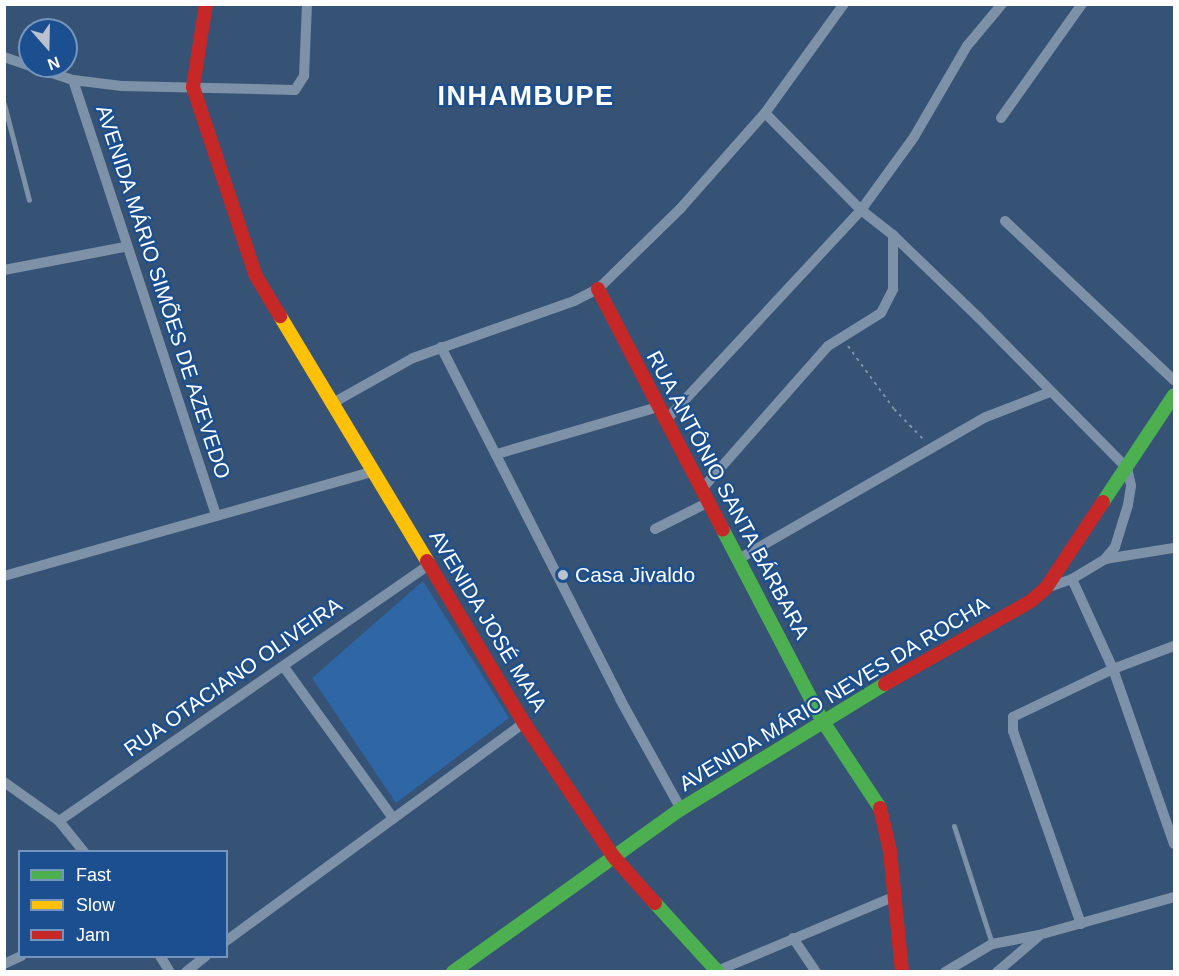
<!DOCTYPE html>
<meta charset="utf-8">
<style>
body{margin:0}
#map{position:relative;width:1179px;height:976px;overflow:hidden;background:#365274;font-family:Helvetica,sans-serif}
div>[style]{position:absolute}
.green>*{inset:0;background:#2f66a5}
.path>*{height:2px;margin-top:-1px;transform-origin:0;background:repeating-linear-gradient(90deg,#7d92a8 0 3px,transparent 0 7.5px)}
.lane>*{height:5px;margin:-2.5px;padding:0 2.5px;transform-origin:2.5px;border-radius:2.5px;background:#7d92a8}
.street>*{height:10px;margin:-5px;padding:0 5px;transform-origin:5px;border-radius:5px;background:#7d92a8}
.fast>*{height:14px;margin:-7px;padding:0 7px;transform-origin:7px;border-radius:7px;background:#4caf50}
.slow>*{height:14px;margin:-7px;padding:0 7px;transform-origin:7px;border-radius:7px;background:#ffc107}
.jam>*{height:14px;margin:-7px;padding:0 7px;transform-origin:7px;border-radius:7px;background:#c62828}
.dots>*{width:16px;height:16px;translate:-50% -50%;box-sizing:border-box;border:3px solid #1b4f8f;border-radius:50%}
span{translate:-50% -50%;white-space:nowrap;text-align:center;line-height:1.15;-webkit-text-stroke:4.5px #1b4f8f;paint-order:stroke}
.street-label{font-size:21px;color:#fff}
.poi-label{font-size:21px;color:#fff}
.left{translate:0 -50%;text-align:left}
.district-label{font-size:27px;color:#fff;font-weight:700;letter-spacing:1.5px}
.frame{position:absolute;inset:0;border:6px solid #fff;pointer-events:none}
.legend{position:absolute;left:18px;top:850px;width:210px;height:108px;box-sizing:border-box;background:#1b4f8f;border:2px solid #7695bc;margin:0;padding:8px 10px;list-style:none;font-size:18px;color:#fff}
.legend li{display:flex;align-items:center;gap:12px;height:30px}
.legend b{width:30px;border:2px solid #7695bc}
.north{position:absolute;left:18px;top:18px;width:60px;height:60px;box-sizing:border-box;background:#1b4f8f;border:2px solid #7695bc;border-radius:50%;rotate:160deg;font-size:16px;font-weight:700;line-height:24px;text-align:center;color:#fff}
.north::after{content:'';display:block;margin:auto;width:21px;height:27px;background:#b9c2ce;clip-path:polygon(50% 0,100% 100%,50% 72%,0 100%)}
</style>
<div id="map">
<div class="green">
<div style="clip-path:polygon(423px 581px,509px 718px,396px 803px,312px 678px)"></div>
</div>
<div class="path">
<div style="left:848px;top:346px;width:78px;rotate:53.9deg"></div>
<div style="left:894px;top:409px;width:43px;rotate:45.9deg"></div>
</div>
<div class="lane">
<div style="left:4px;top:104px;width:99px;rotate:75.4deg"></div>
<div style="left:954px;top:826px;width:124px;rotate:72.1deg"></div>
</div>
<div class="street">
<div style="left:4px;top:57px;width:28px;rotate:19deg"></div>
<div style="left:31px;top:66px;width:44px;rotate:18.4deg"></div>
<div style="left:73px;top:80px;width:49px;rotate:7deg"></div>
<div style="left:122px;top:86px;width:173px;rotate:1.3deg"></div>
<div style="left:295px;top:90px;width:17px;rotate:-57deg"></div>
<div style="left:304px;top:76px;width:72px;rotate:-87.6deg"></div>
<div style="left:73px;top:80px;width:459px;rotate:71.8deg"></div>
<div style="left:765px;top:113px;width:136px;rotate:45.3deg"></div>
<div style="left:861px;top:210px;width:41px;rotate:38deg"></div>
<div style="left:893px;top:235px;width:118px;rotate:44deg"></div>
<div style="left:978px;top:317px;width:212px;rotate:45.4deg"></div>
<div style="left:1127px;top:468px;width:18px;rotate:77deg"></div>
<div style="left:1131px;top:486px;width:19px;rotate:99deg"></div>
<div style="left:1128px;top:505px;width:44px;rotate:107.2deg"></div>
<div style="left:1115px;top:547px;width:16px;rotate:130deg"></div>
<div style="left:1001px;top:118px;width:140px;rotate:-54.6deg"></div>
<div style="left:1005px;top:221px;width:232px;rotate:43.3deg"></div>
<div style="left:4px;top:270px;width:123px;rotate:-10.8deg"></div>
<div style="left:441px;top:347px;width:395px;rotate:63deg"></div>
<div style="left:620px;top:699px;width:126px;rotate:61deg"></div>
<div style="left:331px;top:404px;width:94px;rotate:-29.3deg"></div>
<div style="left:413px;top:358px;width:171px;rotate:-19.5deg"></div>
<div style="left:574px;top:301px;width:27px;rotate:-27deg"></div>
<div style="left:598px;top:289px;width:115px;rotate:-44.3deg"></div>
<div style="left:680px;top:209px;width:128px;rotate:-48.5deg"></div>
<div style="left:765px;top:113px;width:135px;rotate:-54.1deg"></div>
<div style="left:666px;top:420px;width:287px;rotate:-47.1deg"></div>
<div style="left:861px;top:210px;width:90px;rotate:-54deg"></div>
<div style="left:914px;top:137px;width:105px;rotate:-59.8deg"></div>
<div style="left:967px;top:46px;width:55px;rotate:-50.2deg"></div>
<div style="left:497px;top:454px;width:168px;rotate:-16.3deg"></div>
<div style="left:701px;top:490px;width:192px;rotate:-48.6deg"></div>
<div style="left:828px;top:346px;width:62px;rotate:-31.9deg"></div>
<div style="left:881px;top:313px;width:27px;rotate:-63deg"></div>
<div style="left:893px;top:289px;width:54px;rotate:-90deg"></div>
<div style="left:655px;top:529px;width:58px;rotate:-26.6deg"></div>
<div style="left:737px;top:560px;width:287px;rotate:-29.9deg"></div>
<div style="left:986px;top:417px;width:69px;rotate:-21.3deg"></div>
<div style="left:4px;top:576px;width:385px;rotate:-15.8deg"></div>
<div style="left:1072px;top:579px;width:99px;rotate:65.5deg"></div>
<div style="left:1113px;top:669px;width:185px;rotate:70.8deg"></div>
<div style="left:1046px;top:588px;width:28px;rotate:-19deg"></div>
<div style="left:1072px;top:579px;width:39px;rotate:-31deg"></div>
<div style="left:1105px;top:559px;width:70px;rotate:-9.1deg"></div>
<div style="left:284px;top:667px;width:185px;rotate:54.2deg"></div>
<div style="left:4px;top:782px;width:67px;rotate:35.3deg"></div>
<div style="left:59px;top:821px;width:40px;rotate:51deg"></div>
<div style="left:59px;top:821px;width:450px;rotate:-34.7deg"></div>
<div style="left:1081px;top:924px;width:205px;rotate:-109.4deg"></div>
<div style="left:1013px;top:731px;width:14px;rotate:-90deg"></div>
<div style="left:1013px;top:717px;width:111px;rotate:-25.6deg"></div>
<div style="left:1113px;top:669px;width:65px;rotate:-20.7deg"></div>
<div style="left:793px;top:938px;width:41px;rotate:55.9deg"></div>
<div style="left:226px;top:941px;width:369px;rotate:-36.2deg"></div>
<div style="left:160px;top:956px;width:19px;rotate:58deg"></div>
<div style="left:4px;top:964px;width:19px;rotate:-25deg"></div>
<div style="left:717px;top:971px;width:191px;rotate:-22.8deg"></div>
<div style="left:186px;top:972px;width:26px;rotate:-39deg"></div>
<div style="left:945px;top:972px;width:55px;rotate:-30.8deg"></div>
<div style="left:992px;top:944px;width:48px;rotate:-10.8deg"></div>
<div style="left:1039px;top:935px;width:140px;rotate:-15.7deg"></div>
<div style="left:997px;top:972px;width:55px;rotate:-40.6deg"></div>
</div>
<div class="fast">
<div style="left:1103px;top:502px;width:128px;rotate:-56.4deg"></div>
<div style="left:723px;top:530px;width:214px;rotate:62.5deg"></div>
<div style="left:822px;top:720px;width:105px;rotate:56.6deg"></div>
<div style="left:655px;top:903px;width:93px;rotate:47.6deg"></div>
<div style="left:453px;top:972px;width:280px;rotate:-35.6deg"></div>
<div style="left:681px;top:809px;width:239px;rotate:-31.5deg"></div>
</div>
<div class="slow">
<div style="left:280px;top:316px;width:286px;rotate:59deg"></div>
</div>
<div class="jam">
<div style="left:206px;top:4px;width:84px;rotate:98.9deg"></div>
<div style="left:193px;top:87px;width:199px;rotate:71.6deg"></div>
<div style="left:256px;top:276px;width:47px;rotate:59deg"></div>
<div style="left:598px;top:289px;width:271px;rotate:62.6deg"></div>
<div style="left:427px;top:561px;width:189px;rotate:59.1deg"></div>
<div style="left:524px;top:723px;width:160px;rotate:56.2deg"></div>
<div style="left:613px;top:856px;width:63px;rotate:48.2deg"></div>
<div style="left:885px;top:684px;width:168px;rotate:-29.6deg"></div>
<div style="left:1031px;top:601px;width:20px;rotate:-41deg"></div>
<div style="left:1046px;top:588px;width:103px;rotate:-56.5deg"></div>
<div style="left:880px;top:808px;width:44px;rotate:76.9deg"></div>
<div style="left:890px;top:851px;width:122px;rotate:84.3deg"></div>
</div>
<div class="dots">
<div style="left:563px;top:575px;background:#b9c2ce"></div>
</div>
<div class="street-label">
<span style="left:163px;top:292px;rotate:72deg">AVENIDA MÁRIO SIMÕES DE AZEVEDO</span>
<span style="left:728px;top:495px;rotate:62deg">RUA ANTÔNIO SANTA BÁRBARA</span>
<span style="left:488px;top:621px;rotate:59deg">AVENIDA JOSÉ MAIA</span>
<span style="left:233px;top:677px;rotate:-35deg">RUA OTACIANO OLIVEIRA</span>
<span style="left:834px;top:694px;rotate:-31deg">AVENIDA MÁRIO NEVES DA ROCHA</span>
</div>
<div class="poi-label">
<span class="left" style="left:575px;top:575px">Casa Jivaldo</span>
</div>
<div class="district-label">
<span style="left:526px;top:97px">INHAMBUPE</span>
</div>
<div class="frame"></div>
<ul class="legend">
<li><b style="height:8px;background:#4caf50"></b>Fast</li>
<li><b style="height:8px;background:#ffc107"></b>Slow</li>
<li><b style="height:8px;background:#c62828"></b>Jam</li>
</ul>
<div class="north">N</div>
</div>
